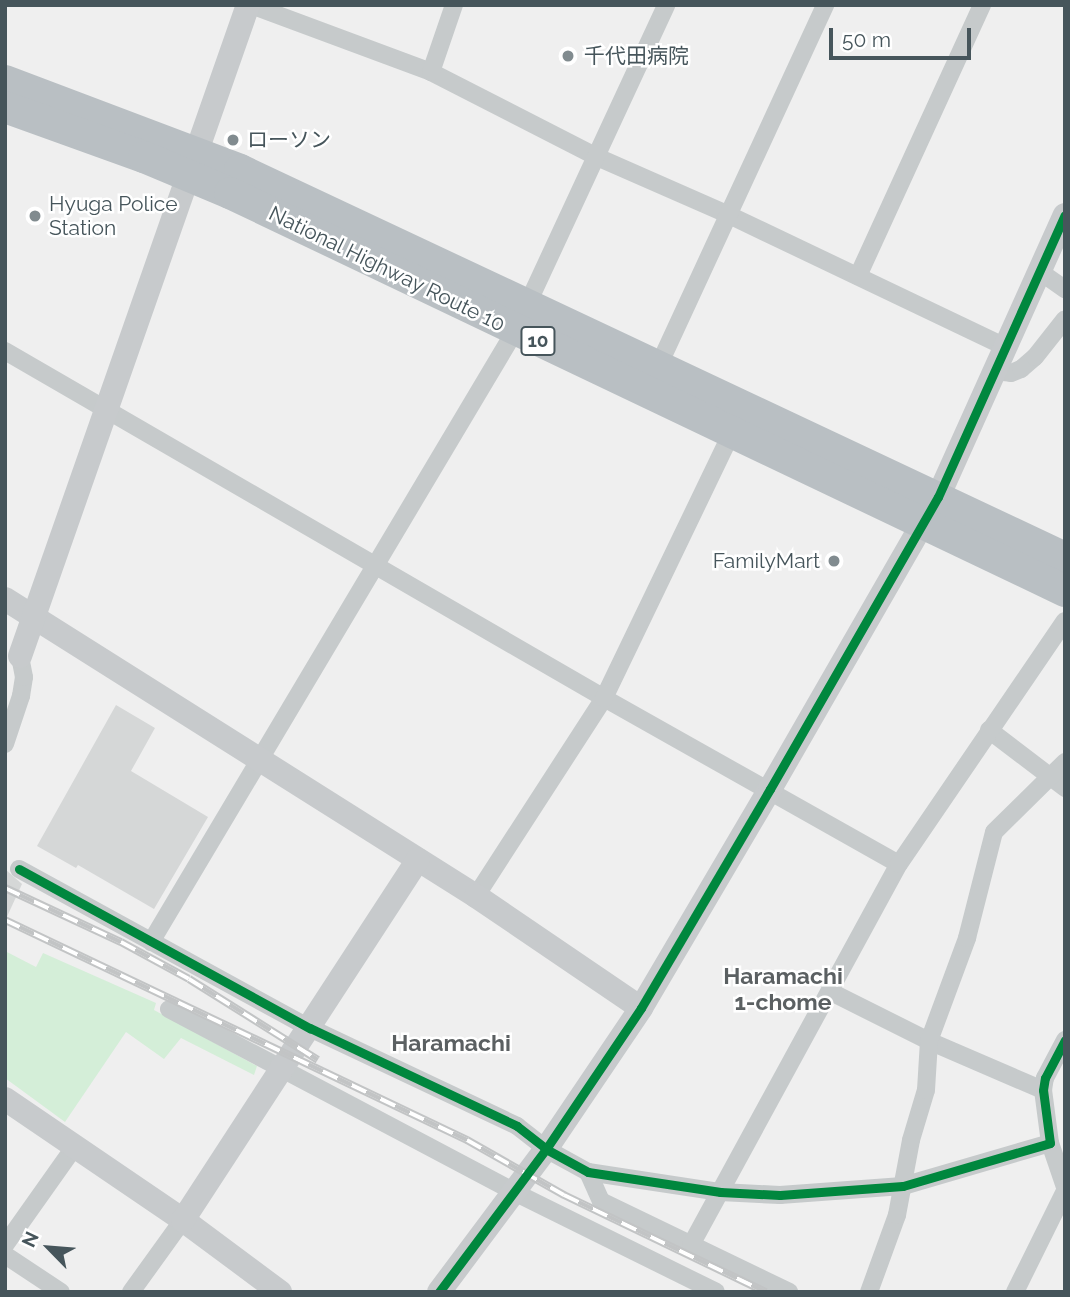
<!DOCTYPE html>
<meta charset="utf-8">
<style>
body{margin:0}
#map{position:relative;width:1070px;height:1297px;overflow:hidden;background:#efefef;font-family:Raleway,"Noto Sans JP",sans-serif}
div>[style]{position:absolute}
.green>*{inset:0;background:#d4eed8}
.building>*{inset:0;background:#d5d7d7}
.street>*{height:18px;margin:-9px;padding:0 9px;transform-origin:9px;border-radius:9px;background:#c6cacb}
.secondary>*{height:24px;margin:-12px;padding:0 12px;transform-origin:12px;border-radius:12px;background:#c7cacc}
.highway>*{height:32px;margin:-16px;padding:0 16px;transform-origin:16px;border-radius:16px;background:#b9bfc3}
.rail>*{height:8px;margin-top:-4px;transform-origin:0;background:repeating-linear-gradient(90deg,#fff 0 16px,#c2c4c5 0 32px);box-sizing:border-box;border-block:2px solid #c2c4c5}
.cycleway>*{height:9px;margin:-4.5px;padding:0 4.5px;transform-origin:4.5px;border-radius:4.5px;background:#00873e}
.dots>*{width:19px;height:19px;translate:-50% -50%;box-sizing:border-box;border:4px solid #fff;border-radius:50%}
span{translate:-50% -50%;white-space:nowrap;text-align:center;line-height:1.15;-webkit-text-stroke:5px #fff;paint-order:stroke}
.shield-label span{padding:2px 5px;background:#fff;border:2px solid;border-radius:5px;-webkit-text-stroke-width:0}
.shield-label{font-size:19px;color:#46555b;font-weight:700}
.poi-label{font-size:21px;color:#46555b}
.left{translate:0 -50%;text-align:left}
.right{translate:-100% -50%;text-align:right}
.street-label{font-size:21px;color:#46555b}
.neighbourhood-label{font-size:23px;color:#5b6062;font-weight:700}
.frame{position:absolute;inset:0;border:7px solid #46555b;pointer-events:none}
.north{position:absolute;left:14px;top:1213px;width:70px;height:70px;-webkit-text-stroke:5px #fff;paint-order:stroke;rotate:295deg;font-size:19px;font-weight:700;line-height:28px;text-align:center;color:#46555b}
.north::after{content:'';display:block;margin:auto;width:24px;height:32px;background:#46555b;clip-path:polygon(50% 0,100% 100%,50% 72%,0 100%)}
.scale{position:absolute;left:829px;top:28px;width:142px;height:32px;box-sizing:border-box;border:4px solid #46555b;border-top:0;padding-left:9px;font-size:21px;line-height:24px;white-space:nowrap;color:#46555b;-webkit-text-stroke:5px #fff;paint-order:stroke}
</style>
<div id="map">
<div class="green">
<div style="clip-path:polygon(5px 951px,36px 967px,43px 953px,156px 1003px,154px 1010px,257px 1066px,254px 1075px,181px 1038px,164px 1059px,126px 1032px,65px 1122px,5px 1078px)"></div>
</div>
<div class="building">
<div style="clip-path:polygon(116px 705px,155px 728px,131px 771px,208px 817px,154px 909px,78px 865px,76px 868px,37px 846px)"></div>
<div style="clip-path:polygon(5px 869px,22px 884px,5px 921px)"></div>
</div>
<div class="street">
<div style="left:251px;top:5px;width:192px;rotate:20.4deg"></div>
<div style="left:431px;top:72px;width:186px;rotate:27.1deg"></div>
<div style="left:597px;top:157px;width:144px;rotate:23.7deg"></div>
<div style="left:729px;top:215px;width:305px;rotate:25.5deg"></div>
<div style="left:431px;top:72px;width:71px;rotate:-71.1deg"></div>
<div style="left:1039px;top:271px;width:32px;rotate:35deg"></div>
<div style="left:858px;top:276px;width:298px;rotate:-65.4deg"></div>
<div style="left:5px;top:351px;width:692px;rotate:30.08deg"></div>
<div style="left:604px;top:698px;width:338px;rotate:29.4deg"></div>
<div style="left:658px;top:367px;width:399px;rotate:-65.2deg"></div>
<div style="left:993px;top:371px;width:18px;rotate:6deg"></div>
<div style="left:1011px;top:373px;width:11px;rotate:-22deg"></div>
<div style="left:1021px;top:369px;width:18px;rotate:-41deg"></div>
<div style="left:1035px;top:357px;width:48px;rotate:-51.7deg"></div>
<div style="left:989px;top:730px;width:96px;rotate:37.3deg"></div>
<div style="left:5px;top:744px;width:51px;rotate:-71.6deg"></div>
<div style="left:21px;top:696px;width:19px;rotate:-81deg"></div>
<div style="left:24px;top:677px;width:21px;rotate:-101deg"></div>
<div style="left:19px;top:869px;width:332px;rotate:28.7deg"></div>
<div style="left:310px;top:1028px;width:229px;rotate:25.3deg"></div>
<div style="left:517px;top:1126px;width:37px;rotate:38deg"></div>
<div style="left:546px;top:1149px;width:48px;rotate:28.7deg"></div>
<div style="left:588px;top:1172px;width:134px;rotate:8.6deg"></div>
<div style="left:720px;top:1192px;width:60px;rotate:2.9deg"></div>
<div style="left:780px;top:1195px;width:123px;rotate:-4.2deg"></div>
<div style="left:903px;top:1186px;width:153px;rotate:-16.3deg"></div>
<div style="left:1050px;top:1143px;width:53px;rotate:-97.5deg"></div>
<div style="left:1043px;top:1090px;width:12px;rotate:-81deg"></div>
<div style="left:1045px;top:1078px;width:43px;rotate:-62.2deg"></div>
<div style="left:476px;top:896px;width:236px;rotate:-57.1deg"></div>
<div style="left:604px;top:698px;width:295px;rotate:-64.3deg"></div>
<div style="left:151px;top:942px;width:711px;rotate:-59.22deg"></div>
<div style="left:515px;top:331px;width:359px;rotate:-65.1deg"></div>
<div style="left:831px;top:992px;width:110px;rotate:26.6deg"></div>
<div style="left:929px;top:1041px;width:124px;rotate:23.3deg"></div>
<div style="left:169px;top:1009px;width:391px;rotate:27.9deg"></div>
<div style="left:514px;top:1192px;width:225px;rotate:26.3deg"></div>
<div style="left:1050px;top:1143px;width:46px;rotate:71.2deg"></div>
<div style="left:588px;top:1172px;width:32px;rotate:66deg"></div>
<div style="left:601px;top:1201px;width:209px;rotate:25.8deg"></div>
<div style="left:5px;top:1245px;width:121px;rotate:-54.7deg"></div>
<div style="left:691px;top:1245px;width:434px;rotate:-61.4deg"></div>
<div style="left:899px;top:864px;width:294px;rotate:-55.7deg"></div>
<div style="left:5px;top:1255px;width:67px;rotate:33.5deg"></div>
<div style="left:131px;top:1292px;width:89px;rotate:-54.2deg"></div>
<div style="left:869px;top:1292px;width:82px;rotate:-70deg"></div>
<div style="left:897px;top:1215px;width:76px;rotate:-79.4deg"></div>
<div style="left:911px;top:1140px;width:52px;rotate:-73.3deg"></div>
<div style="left:926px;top:1090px;width:49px;rotate:-86.5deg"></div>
<div style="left:929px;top:1041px;width:110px;rotate:-69.7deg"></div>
<div style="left:967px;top:938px;width:109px;rotate:-75.7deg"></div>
<div style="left:994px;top:832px;width:100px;rotate:-44.6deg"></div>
<div style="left:1015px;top:1292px;width:113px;rotate:-63.7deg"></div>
</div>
<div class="secondary">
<div style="left:5px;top:599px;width:557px;rotate:32.23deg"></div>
<div style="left:476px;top:896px;width:199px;rotate:34.2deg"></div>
<div style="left:20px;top:656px;width:690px;rotate:-70.7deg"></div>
<div style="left:5px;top:1099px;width:215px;rotate:34.2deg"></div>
<div style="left:183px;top:1220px;width:121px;rotate:36.6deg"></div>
<div style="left:183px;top:1220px;width:430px;rotate:-56.9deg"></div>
<div style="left:439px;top:1292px;width:179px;rotate:-53.2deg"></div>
<div style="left:546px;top:1149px;width:170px;rotate:-56deg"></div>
<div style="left:641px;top:1008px;width:254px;rotate:-59.5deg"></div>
<div style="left:770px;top:789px;width:337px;rotate:-60.1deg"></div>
<div style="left:938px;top:497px;width:309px;rotate:-65.8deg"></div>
</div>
<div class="highway">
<div style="left:5px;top:81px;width:251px;rotate:20.7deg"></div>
<div style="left:240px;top:170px;width:912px;rotate:25.19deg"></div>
<div style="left:5px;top:107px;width:148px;rotate:19.8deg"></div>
<div style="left:144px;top:157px;width:93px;rotate:22.7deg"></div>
<div style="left:230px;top:193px;width:925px;rotate:25.48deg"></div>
</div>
<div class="rail">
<div style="left:5px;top:888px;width:128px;rotate:25deg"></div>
<div style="left:121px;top:942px;width:77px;rotate:28.6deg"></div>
<div style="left:189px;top:979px;width:152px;rotate:32.1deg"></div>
<div style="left:5px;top:920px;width:512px;rotate:25.46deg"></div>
<div style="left:467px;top:1140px;width:112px;rotate:29.6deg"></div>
<div style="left:564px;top:1195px;width:224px;rotate:25.7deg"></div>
</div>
<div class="cycleway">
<div style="left:19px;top:869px;width:332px;rotate:28.7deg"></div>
<div style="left:310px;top:1028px;width:229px;rotate:25.3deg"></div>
<div style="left:517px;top:1126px;width:37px;rotate:38deg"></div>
<div style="left:546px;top:1149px;width:48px;rotate:28.7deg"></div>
<div style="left:588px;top:1172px;width:134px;rotate:8.6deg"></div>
<div style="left:720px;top:1192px;width:60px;rotate:2.9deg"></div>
<div style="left:780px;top:1195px;width:123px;rotate:-4.2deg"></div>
<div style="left:903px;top:1186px;width:153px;rotate:-16.3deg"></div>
<div style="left:1050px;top:1143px;width:53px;rotate:-97.5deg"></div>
<div style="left:1043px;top:1090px;width:12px;rotate:-81deg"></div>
<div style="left:1045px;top:1078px;width:43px;rotate:-62.2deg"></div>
<div style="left:439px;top:1292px;width:179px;rotate:-53.2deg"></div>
<div style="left:546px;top:1149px;width:170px;rotate:-56deg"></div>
<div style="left:641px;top:1008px;width:254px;rotate:-59.5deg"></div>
<div style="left:770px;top:789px;width:337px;rotate:-60.1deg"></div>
<div style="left:938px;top:497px;width:309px;rotate:-65.8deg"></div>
</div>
<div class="dots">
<div style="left:568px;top:56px;background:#818b8f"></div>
<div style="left:233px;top:140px;background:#818b8f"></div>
<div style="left:35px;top:216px;background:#818b8f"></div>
<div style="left:834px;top:561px;background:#818b8f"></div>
</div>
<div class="shield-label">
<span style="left:538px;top:341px">10</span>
</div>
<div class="poi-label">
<span class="left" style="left:584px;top:56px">千代田病院</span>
<span class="left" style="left:247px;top:140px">ローソン</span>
<span class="left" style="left:49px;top:216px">Hyuga Police<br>Station</span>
<span class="right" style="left:820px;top:561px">FamilyMart</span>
</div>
<div class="street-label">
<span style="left:387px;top:269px;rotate:26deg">National Highway Route 10</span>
</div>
<div class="neighbourhood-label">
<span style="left:783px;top:989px">Haramachi<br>1-chome</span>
<span style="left:451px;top:1043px">Haramachi</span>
</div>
<div class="frame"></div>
<div class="north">N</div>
<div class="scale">50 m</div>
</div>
